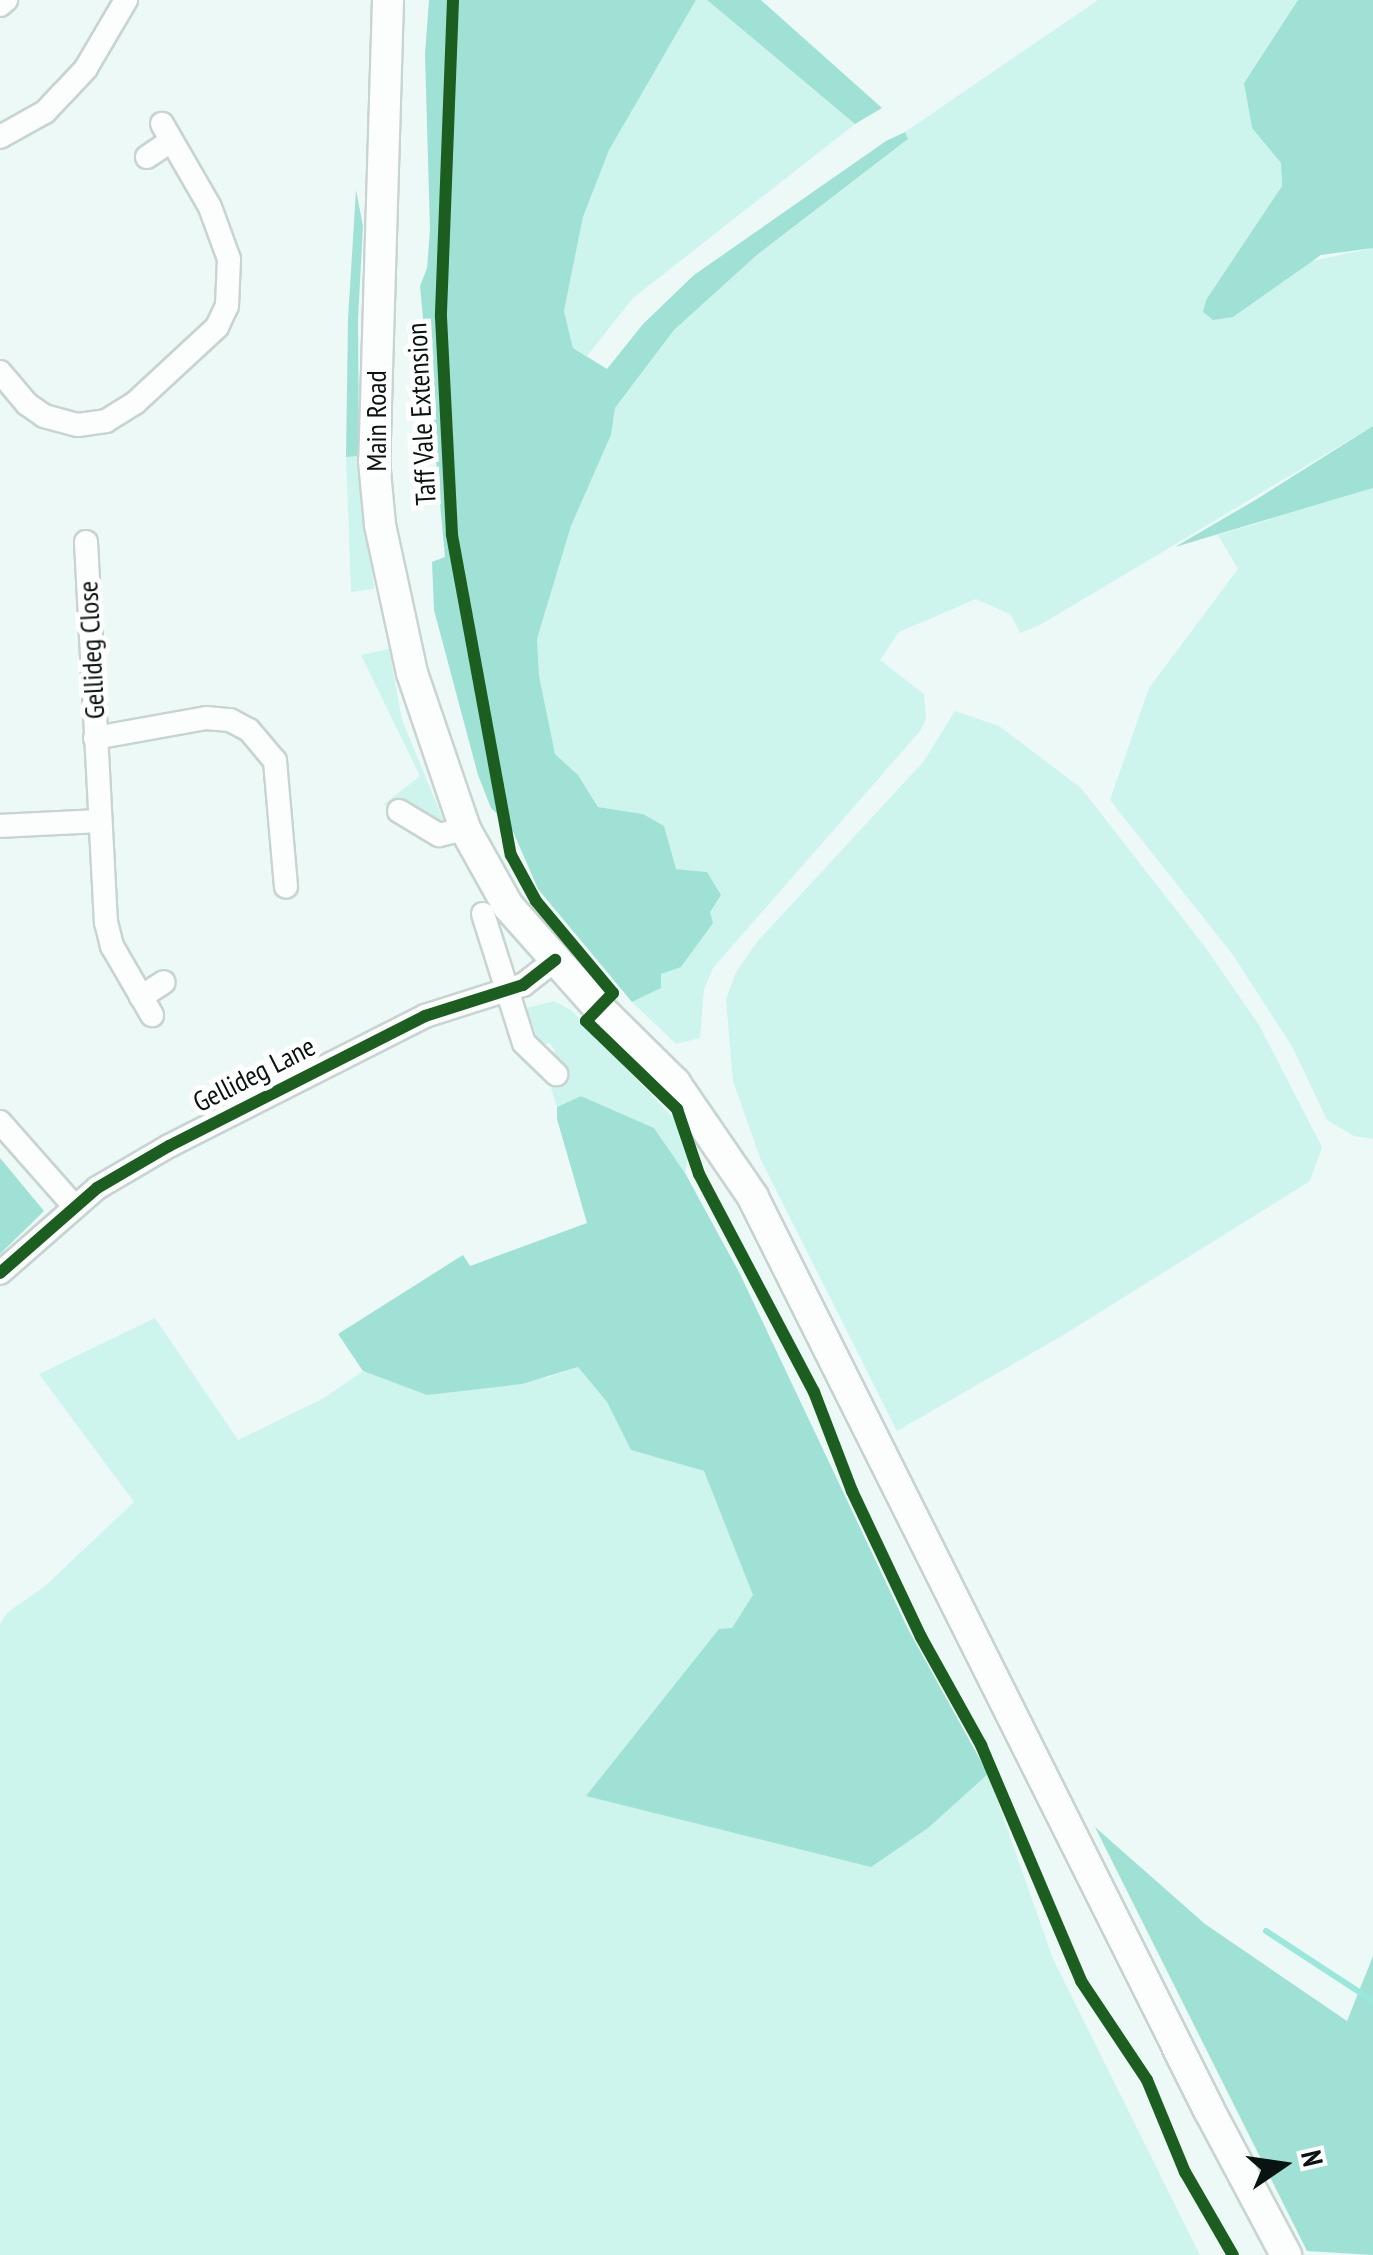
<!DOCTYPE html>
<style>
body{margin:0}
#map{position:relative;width:1373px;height:2255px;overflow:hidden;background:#ecf9f6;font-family:"PT Sans Narrow",sans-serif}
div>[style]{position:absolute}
.green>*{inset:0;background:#cdf5ed}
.forest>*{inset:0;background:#a0e1d6}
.stream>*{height:6px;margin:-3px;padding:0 3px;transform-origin:3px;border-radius:3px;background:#99e8db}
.roads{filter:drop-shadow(2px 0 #c8d4d1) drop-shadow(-2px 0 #c8d4d1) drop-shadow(0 2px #c8d4d1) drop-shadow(0 -2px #c8d4d1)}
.minor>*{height:22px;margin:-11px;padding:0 11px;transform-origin:11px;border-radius:11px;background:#fcfefe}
.major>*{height:30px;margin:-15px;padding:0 15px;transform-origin:15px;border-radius:15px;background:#fcfefe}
.cycleway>*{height:12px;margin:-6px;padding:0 6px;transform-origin:6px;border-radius:6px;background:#1b5e20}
span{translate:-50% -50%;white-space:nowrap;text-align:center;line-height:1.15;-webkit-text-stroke:10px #fff;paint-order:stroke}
.street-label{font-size:28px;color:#091311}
.north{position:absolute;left:1233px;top:2115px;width:100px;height:100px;-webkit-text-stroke:8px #fff;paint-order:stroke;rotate:77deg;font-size:28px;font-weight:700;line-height:40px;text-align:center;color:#091311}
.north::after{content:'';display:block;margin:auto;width:35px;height:45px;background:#091311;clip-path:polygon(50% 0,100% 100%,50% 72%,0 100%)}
</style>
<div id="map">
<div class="green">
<div style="clip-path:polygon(696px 0,707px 0,855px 124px,633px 298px,587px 356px,573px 348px,564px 311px,583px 217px,608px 150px)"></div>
<div style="clip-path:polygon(1098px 0,1298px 0,1244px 83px,1252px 128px,1281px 163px,1282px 186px,1206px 300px,1233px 317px,1307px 262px,1373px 248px,1373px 426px,1040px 625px,1020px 633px,1010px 614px,976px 599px,899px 632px,880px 660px,924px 694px,926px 719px,920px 731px,713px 968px,704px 989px,700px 1038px,676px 1044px,632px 1002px,661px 988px,660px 974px,710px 912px,707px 872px,676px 869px,643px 814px,598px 807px,578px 775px,555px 754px,538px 676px,537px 639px,571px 526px,611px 435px,615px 408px,674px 330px,758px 254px,907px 140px,905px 132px)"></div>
<div style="clip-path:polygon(359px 456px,374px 589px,351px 592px,346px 457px)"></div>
<div style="clip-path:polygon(1373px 488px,1373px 1139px,1354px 1136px,1327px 1120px,1293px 1048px,1233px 955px,1110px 800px,1149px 688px,1238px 569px,1218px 535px)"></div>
<div style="clip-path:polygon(389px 649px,402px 720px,445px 824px,442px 826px,395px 803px,382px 806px,420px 776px,361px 655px)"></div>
<div style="clip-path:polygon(955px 711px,999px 726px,1081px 788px,1205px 947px,1259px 1025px,1322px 1147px,1310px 1181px,1065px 1334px,897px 1431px,760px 1158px,733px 1081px,726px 999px,736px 972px,757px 942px,924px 761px)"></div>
<div style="clip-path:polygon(554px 1001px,571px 1010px,679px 1124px,688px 1159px,685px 1173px,654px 1128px,581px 1096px,557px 1107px,551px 1088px,564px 1071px,552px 1060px,555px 1050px,549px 1043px,540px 1045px,526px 1008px)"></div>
<div style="clip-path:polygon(155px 1318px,238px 1440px,324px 1398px,363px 1371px,427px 1395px,549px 1377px,578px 1367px,607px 1402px,631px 1450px,704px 1471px,808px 1732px,870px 1866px,928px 1827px,988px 1774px,1053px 1959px,1200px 2255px,0 2255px,0 1624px,8px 1612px,44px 1587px,134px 1502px,39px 1374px)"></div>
</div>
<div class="forest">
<div style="clip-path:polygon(429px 0,696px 0,609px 150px,583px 217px,564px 311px,573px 348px,607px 369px,643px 324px,694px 275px,886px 141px,905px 132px,908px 139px,758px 254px,674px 330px,615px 408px,611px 435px,571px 526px,537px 639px,539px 676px,555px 754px,578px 775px,598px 807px,643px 814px,664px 826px,676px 869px,707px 872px,721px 895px,710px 912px,713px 923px,681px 967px,661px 974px,661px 988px,632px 1002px,538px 889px,511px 827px,491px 808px,478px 775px,434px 610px,432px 562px,445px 557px,420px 286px,427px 268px,430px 230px,425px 54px)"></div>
<div style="clip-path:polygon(707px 0,761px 0,882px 108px,855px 124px)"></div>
<div style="clip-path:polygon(1298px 0,1373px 0,1373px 248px,1321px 255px,1233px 317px,1213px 320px,1203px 312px,1206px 300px,1282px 186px,1281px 163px,1252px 128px,1244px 83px)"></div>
<div style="clip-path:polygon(356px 190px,363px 226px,358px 319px,359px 456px,346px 457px,348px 319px)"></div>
<div style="clip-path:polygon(1373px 426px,1373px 488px,1175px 547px,1257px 499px)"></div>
<div style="clip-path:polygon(581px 1096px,654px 1128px,685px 1173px,739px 1272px,908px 1629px,988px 1774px,928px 1828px,871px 1867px,586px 1796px,719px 1629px,732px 1628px,753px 1595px,704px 1471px,631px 1450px,607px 1402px,578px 1367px,522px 1384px,427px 1395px,363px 1371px,338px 1334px,463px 1255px,470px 1266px,587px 1223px,557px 1119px,557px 1107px)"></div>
<div style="clip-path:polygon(0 1158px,44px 1211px,0 1254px)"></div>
<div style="clip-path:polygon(1095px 1827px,1205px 1924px,1347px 2021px,1373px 1956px,1373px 2255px,1307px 2251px)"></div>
</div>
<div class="stream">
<div style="left:1266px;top:1931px;width:128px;rotate:33.2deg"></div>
</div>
<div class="roads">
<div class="minor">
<div style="left:0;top:5px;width:8px;rotate:-40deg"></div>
<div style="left:0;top:137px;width:51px;rotate:-29.1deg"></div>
<div style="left:45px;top:112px;width:26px;rotate:-47deg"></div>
<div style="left:63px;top:93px;width:34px;rotate:-47deg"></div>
<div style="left:86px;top:68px;width:79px;rotate:-59.5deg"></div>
<div style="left:147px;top:157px;width:29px;rotate:-34deg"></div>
<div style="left:0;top:372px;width:42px;rotate:49.8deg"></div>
<div style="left:27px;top:404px;width:21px;rotate:35deg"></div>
<div style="left:44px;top:416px;width:35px;rotate:15deg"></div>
<div style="left:78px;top:425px;width:28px;rotate:-8deg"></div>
<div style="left:106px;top:421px;width:34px;rotate:-32deg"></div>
<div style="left:135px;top:403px;width:112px;rotate:-42.8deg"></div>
<div style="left:217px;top:327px;width:23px;rotate:-65deg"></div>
<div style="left:227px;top:306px;width:47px;rotate:-87.6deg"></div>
<div style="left:229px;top:259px;width:55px;rotate:-110.1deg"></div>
<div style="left:210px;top:207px;width:96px;rotate:-120deg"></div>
<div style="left:86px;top:542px;width:381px;rotate:87deg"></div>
<div style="left:106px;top:922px;width:25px;rotate:76deg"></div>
<div style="left:112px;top:946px;width:80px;rotate:59.9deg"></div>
<div style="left:95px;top:738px;width:113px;rotate:-10.2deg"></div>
<div style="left:206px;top:718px;width:24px;rotate:5deg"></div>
<div style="left:230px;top:720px;width:21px;rotate:28deg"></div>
<div style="left:249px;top:730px;width:40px;rotate:50deg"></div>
<div style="left:275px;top:761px;width:126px;rotate:85deg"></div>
<div style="left:399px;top:811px;width:47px;rotate:31deg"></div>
<div style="left:439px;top:835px;width:27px;rotate:-13deg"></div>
<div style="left:0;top:826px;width:99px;rotate:-2.9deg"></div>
<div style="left:483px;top:914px;width:135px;rotate:72.4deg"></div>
<div style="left:524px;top:1043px;width:45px;rotate:44.1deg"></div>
<div style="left:141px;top:997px;width:27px;rotate:-33deg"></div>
<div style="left:0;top:1122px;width:113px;rotate:48.6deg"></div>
<div style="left:0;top:1273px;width:129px;rotate:-41.2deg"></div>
<div style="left:97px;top:1188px;width:83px;rotate:-30.3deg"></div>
<div style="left:169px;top:1146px;width:287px;rotate:-26.9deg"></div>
<div style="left:425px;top:1016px;width:103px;rotate:-17.6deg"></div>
<div style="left:523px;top:985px;width:41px;rotate:-38deg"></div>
</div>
<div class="major">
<div style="left:388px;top:0;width:461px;rotate:91.7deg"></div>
<div style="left:374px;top:461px;width:64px;rotate:84.6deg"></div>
<div style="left:380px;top:525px;width:151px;rotate:77.8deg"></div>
<div style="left:412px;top:673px;width:165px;rotate:71.2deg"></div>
<div style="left:465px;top:829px;width:88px;rotate:60.8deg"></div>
<div style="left:508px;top:906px;width:137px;rotate:48.3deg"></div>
<div style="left:599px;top:1008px;width:107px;rotate:44.6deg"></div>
<div style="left:675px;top:1083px;width:138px;rotate:55.6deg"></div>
<div style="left:753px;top:1197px;width:1021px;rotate:63.46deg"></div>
<div style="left:1209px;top:2110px;width:164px;rotate:62deg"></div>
</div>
</div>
<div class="cycleway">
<div style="left:453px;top:0;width:317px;rotate:92.2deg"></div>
<div style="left:441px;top:317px;width:218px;rotate:87.1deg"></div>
<div style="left:452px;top:535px;width:325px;rotate:79.6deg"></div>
<div style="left:511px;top:855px;width:52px;rotate:61.5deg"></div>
<div style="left:536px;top:901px;width:120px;rotate:50.1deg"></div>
<div style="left:613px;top:993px;width:39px;rotate:134deg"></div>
<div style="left:586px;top:1021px;width:127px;rotate:44deg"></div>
<div style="left:677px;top:1109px;width:69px;rotate:71.3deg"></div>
<div style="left:699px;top:1174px;width:246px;rotate:62.2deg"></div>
<div style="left:814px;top:1392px;width:106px;rotate:69deg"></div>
<div style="left:852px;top:1491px;width:161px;rotate:64.7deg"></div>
<div style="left:921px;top:1637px;width:124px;rotate:60.9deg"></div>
<div style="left:981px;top:1745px;width:256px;rotate:67deg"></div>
<div style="left:1081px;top:1981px;width:119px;rotate:56.3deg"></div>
<div style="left:1147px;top:2080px;width:100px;rotate:67.6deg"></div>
<div style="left:1185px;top:2172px;width:96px;rotate:60deg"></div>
<div style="left:0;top:1273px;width:129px;rotate:-41.2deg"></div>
<div style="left:97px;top:1188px;width:83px;rotate:-30.3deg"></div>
<div style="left:169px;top:1146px;width:287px;rotate:-26.9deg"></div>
<div style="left:425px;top:1016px;width:103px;rotate:-17.6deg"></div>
<div style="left:523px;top:985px;width:41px;rotate:-38deg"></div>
</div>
<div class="street-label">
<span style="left:421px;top:414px;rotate:-93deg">Taff Vale Extension</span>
<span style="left:376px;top:421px;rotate:-90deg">Main Road</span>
<span style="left:91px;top:650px;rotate:-93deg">Gellideg Close</span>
<span style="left:254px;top:1074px;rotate:-27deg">Gellideg Lane</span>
</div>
<div class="north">N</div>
</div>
